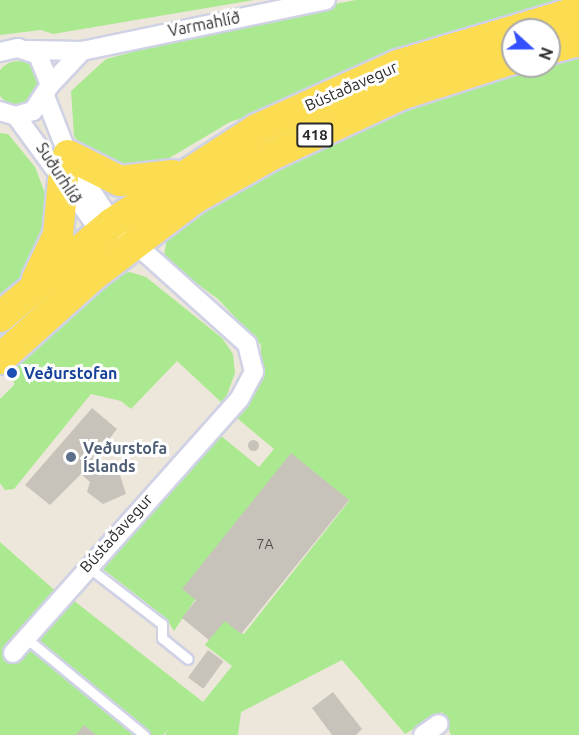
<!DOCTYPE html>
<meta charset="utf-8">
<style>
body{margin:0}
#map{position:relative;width:579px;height:735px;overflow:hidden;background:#ede6da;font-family:Ubuntu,sans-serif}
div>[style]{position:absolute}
.green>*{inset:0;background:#abe991}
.round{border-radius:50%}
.building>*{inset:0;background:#c8c3ba;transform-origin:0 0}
.roads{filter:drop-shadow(2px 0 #cfd2e4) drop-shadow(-2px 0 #cfd2e4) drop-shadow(0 2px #cfd2e4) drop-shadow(0 -2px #cfd2e4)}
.service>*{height:9px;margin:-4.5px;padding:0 4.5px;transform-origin:4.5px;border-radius:4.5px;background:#fff}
.minor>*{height:18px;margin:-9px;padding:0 9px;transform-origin:9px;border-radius:9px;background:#fff}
.primary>*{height:30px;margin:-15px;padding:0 15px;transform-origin:15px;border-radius:15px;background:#fcdc50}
.dots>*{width:16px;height:16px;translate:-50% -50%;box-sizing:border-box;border:3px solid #fff;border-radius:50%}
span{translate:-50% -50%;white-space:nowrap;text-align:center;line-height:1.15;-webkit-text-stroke:6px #fff;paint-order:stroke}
.number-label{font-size:14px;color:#52504e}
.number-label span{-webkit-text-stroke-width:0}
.shield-label span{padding:2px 4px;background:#fff;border:2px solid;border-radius:4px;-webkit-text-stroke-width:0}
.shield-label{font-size:15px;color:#2a2a2a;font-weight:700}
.street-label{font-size:16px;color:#2a2a2a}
.transit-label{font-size:16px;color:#164399;font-weight:700}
.left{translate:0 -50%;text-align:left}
.service-label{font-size:16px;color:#4e5e75;font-weight:700}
.north{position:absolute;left:501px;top:18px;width:60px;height:60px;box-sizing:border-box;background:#fff;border:2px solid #aaa;border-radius:50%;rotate:111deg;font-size:16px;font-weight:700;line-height:24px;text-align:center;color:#2a2a2a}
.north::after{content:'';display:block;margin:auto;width:21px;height:27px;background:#3551ff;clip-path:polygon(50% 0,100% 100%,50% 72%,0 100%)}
</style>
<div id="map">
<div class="green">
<div style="clip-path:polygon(0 0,254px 0,53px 34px,41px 30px,0 35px)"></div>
<div style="clip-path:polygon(356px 0,579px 0,230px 122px,139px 176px,85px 151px,74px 136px,71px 91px,106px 59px,265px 17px)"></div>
<div style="clip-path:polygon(579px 53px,579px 735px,451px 735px,442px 712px,405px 734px,342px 660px,241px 712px,238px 735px,165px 735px,168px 730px,163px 735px,0 735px,0 542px,68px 602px,73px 600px,203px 702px,232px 666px,205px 645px,224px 620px,244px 634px,349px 501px,292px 455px,174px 631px,166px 618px,99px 566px,215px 431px,259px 467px,274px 449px,231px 413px,261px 371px,261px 345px,218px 299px,172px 265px,164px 255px,167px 238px,230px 194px,330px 140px,446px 93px)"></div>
<div class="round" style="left:-4px;top:61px;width:44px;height:44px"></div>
<div style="clip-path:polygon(0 133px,8px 134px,35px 167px,53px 214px,38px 264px,0 302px)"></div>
<div style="clip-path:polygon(130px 272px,146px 277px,222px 338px,233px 354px,235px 373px,227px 395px,221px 402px,177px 361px,131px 409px,121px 401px,91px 394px,14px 489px,5px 490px,0 483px,0 399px,15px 384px,9px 376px,16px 358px,119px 274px)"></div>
</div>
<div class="building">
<div style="clip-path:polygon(92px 408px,117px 429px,90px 463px,100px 470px,105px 464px,118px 469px,126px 494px,103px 504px,87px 492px,90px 482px,81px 474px,50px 505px,25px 485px)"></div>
<div class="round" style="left:247.5px;top:439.5px;width:11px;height:11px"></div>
<div style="clip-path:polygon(291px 453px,349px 500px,241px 634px,225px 621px,209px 640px,182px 618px,196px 600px,182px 589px)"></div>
<div style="left:208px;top:650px;width:19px;height:34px;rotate:36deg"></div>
<div style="clip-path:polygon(333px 692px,362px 729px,356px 735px,332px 735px,312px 708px)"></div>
<div style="clip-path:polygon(84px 725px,96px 735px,76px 735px)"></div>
</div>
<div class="roads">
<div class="service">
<div style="left:88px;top:567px;width:93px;rotate:37.6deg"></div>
<div style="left:162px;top:624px;width:14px;rotate:90deg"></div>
<div style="left:162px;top:638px;width:33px;rotate:39deg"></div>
<div style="left:26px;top:638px;width:153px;rotate:39.4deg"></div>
</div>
<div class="minor">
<div style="left:28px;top:50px;width:54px;rotate:1.1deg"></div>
<div style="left:82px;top:51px;width:249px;rotate:-11.8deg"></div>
<div style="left:0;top:52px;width:18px;rotate:-13deg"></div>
<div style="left:18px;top:48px;width:21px;rotate:19deg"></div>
<div style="left:38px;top:55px;width:32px;rotate:68deg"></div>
<div style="left:50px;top:85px;width:31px;rotate:123deg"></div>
<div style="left:33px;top:111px;width:18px;rotate:164deg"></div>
<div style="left:16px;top:116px;width:17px;rotate:-163deg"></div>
<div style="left:50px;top:85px;width:47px;rotate:-46.7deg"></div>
<div style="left:16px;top:116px;width:152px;rotate:53.8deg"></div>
<div style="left:13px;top:653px;width:341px;rotate:-48.3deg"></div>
<div style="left:240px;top:398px;width:30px;rotate:-62deg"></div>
<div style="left:254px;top:372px;width:29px;rotate:-104deg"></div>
<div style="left:247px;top:344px;width:181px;rotate:-138.1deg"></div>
<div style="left:112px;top:223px;width:81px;rotate:-122.9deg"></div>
<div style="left:68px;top:155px;width:60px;rotate:-111.4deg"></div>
<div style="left:423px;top:735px;width:19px;rotate:-35deg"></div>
</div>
<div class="primary">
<div style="left:549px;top:49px;width:31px;rotate:-15deg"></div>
<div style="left:68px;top:155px;width:58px;rotate:26.6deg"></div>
<div style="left:120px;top:181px;width:53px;rotate:-6.5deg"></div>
<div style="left:37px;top:279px;width:49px;rotate:-64.5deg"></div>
<div style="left:58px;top:235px;width:55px;rotate:-84.8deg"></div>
<div style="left:0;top:317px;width:146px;rotate:-40deg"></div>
<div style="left:112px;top:223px;width:173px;rotate:-33deg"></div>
<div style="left:257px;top:129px;width:155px;rotate:-24.4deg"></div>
<div style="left:398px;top:65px;width:189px;rotate:-16.6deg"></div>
<div style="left:0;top:359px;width:126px;rotate:-41.8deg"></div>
<div style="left:94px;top:275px;width:126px;rotate:-37.2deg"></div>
<div style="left:194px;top:199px;width:87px;rotate:-29.5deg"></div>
<div style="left:270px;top:156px;width:145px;rotate:-25deg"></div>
<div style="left:401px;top:95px;width:118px;rotate:-17.8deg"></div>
</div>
</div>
<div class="dots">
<div style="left:12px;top:373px;background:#1a4fb4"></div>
<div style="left:71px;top:457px;background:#5c6f8a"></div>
</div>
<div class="number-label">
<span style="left:265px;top:544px">7A</span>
</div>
<div class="shield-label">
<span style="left:315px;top:135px">418</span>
</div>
<div class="street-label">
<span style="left:204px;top:24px;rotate:-11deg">Varmahlíð</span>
<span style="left:351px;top:86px;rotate:-24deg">Bústaðavegur</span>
<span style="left:59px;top:173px;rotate:57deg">Suðurhlíð</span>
<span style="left:116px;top:533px;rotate:-48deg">Bústaðavegur</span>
</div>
<div class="transit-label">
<span class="left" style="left:24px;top:373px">Veðurstofan</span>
</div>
<div class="service-label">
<span class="left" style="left:83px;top:457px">Veðurstofa<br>Íslands</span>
</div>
<div class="north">N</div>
</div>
